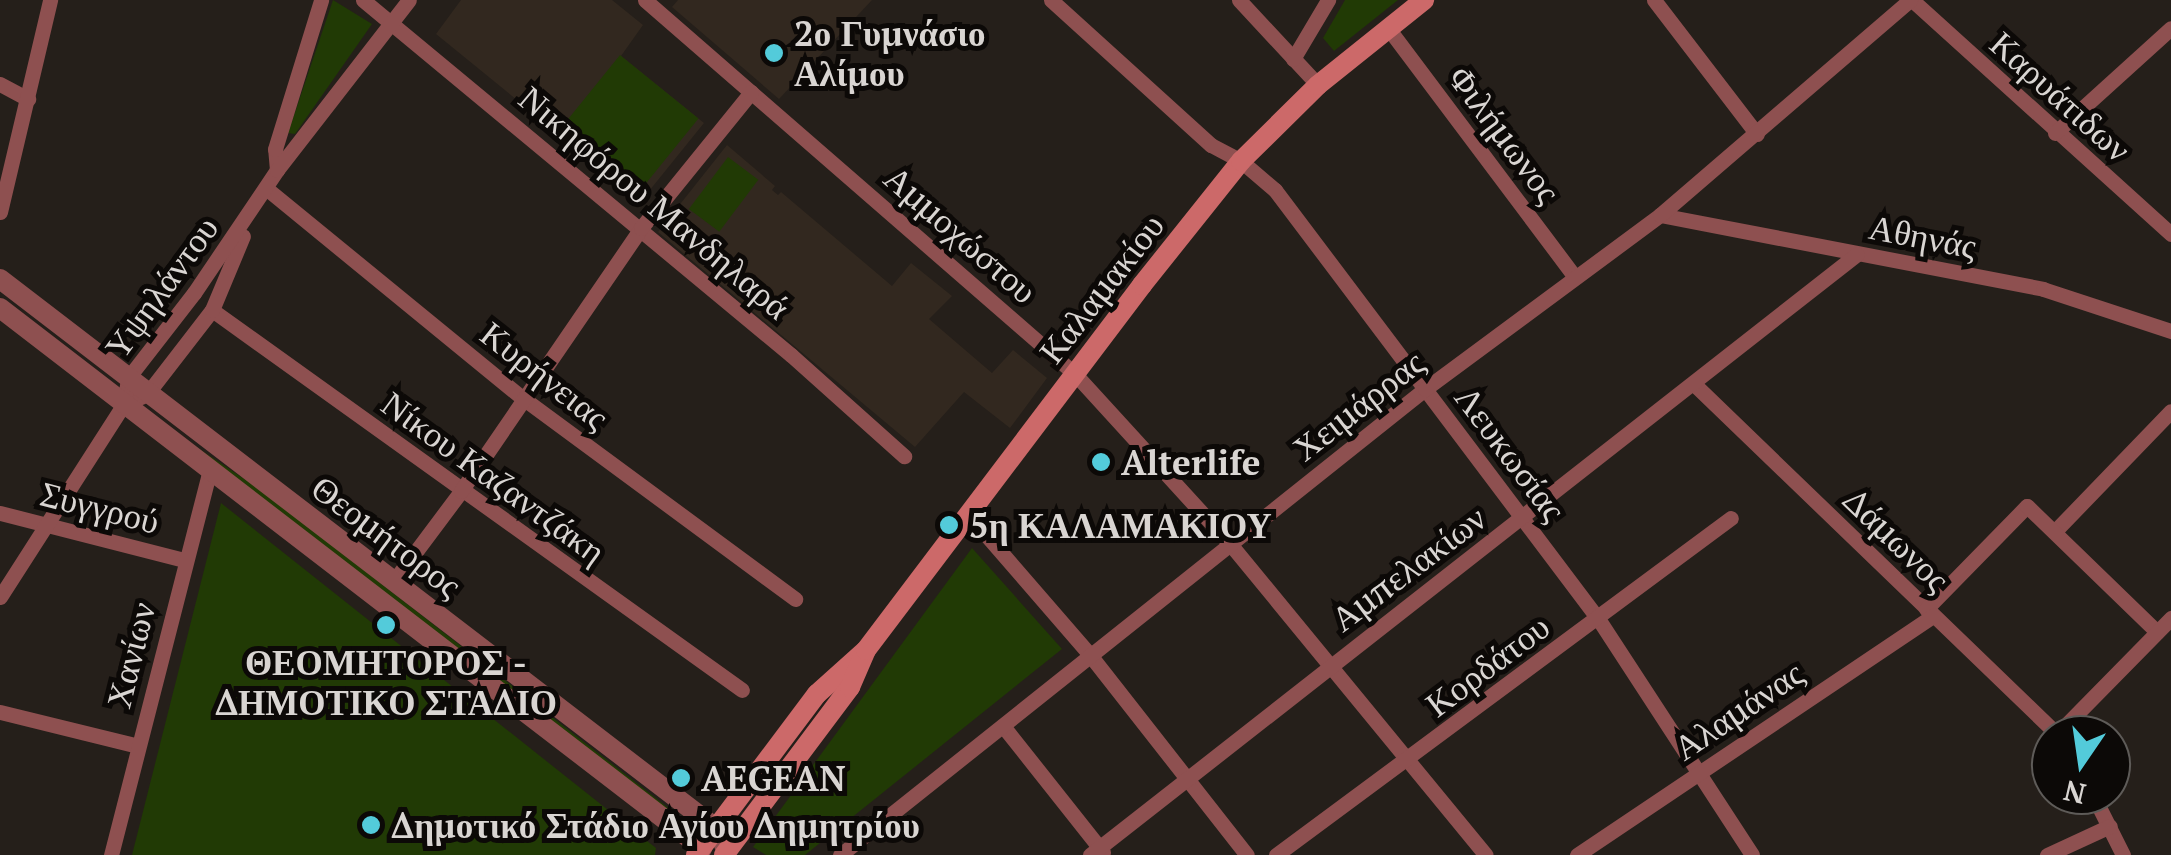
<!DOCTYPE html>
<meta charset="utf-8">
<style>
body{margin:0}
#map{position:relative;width:2171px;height:855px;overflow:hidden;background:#251f1a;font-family:"PT Serif",serif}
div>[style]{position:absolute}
.built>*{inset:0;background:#32281f}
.green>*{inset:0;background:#213a05;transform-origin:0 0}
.minor>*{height:15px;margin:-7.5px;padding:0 7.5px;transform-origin:7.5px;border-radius:7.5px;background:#8e5050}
.tertiary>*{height:20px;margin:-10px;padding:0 10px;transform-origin:10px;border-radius:10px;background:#8e5050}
.secondary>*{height:20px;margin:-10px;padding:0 10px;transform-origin:10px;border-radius:10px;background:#cc6969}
.dots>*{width:28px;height:28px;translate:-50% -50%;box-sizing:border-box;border:5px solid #0c0907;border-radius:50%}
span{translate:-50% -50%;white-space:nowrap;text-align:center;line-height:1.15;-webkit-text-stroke:10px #0c0907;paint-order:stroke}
.poi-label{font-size:35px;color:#d9d5d2;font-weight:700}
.left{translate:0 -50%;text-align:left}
.street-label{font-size:35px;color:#d9d5d2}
.north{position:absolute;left:2031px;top:715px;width:100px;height:100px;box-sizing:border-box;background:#0c0907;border:2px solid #5e5b58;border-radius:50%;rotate:193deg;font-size:28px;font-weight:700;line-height:40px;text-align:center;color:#d9d5d2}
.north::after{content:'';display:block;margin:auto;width:35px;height:45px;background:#53cbda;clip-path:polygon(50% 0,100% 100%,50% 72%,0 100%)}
</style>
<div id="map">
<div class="built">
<div style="clip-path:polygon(461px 0,612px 0,643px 25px,621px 56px,704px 123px,641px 201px,436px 34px)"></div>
<div style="clip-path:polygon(678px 0,872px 0,779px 99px,672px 7px)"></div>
<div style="clip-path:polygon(727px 145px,775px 186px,772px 190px,778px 195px,781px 192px,892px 286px,911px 263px,952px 296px,929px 319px,992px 373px,1013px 350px,1047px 378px,1010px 428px,964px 392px,915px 447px,658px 232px)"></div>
</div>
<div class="green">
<div style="clip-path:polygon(333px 0,372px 24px,295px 134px,288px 133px)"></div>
<div style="clip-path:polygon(1345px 0,1398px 0,1334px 51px,1323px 38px)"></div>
<div style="left:620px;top:55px;width:101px;height:92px;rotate:39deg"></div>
<div style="left:728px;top:157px;width:38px;height:65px;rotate:37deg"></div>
<div style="clip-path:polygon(186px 440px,261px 490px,671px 810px,669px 813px)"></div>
<div style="clip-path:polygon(221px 503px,656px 848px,655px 855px,132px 855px)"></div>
<div style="clip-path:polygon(972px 548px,1062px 649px,805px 855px,766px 855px,753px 847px)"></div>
</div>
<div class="minor">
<div style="left:363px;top:0;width:556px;rotate:39.67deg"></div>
<div style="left:791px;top:355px;width:152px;rotate:41.8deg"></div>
<div style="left:645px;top:0;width:570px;rotate:41.02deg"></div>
<div style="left:1075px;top:374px;width:231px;rotate:47.6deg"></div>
<div style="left:1231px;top:545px;width:401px;rotate:50.6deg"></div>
<div style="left:1051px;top:0;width:216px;rotate:42.2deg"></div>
<div style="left:1211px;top:145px;width:34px;rotate:28deg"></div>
<div style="left:1241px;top:161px;width:45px;rotate:40.5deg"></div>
<div style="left:1275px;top:190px;width:538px;rotate:53deg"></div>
<div style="left:1599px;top:620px;width:280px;rotate:56.9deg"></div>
<div style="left:1239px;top:0;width:116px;rotate:47.1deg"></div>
<div style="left:1654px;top:0;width:169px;rotate:52.5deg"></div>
<div style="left:1912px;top:0;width:349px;rotate:42.1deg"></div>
<div style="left:1388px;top:28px;width:310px;rotate:53.1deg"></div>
<div style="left:1293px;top:59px;width:69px;rotate:-59.3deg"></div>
<div style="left:0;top:84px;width:32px;rotate:28deg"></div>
<div style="left:2055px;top:133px;width:156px;rotate:-42.2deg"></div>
<div style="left:277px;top:170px;width:21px;rotate:-95deg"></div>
<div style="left:275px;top:149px;width:156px;rotate:-72.8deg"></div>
<div style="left:267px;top:189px;width:332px;rotate:39.3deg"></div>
<div style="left:524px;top:399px;width:337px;rotate:36.4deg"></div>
<div style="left:0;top:212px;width:218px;rotate:-76.7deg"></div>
<div style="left:1660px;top:215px;width:390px;rotate:10.9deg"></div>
<div style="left:2043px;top:289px;width:135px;rotate:18.2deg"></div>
<div style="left:212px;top:310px;width:652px;rotate:35.64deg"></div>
<div style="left:1695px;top:385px;width:504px;rotate:43.96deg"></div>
<div style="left:124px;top:404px;width:25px;rotate:-23deg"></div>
<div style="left:147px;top:394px;width:106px;rotate:-52.3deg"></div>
<div style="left:212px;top:310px;width:80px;rotate:-67.3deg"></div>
<div style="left:0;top:513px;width:190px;rotate:14.3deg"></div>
<div style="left:968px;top:514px;width:186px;rotate:49.1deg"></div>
<div style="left:1090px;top:655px;width:254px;rotate:51.9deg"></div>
<div style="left:2056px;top:530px;width:165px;rotate:-46deg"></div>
<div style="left:393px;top:582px;width:114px;rotate:-53.2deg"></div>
<div style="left:461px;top:491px;width:319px;rotate:-55.6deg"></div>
<div style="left:641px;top:228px;width:175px;rotate:-51deg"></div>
<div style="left:0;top:597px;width:229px;rotate:-57.3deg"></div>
<div style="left:124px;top:404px;width:26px;rotate:-81deg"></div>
<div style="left:128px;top:378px;width:108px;rotate:-52.2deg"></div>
<div style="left:194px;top:293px;width:148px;rotate:-56deg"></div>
<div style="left:277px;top:170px;width:215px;rotate:-52.2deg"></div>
<div style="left:1926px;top:609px;width:144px;rotate:-45.6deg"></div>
<div style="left:2027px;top:506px;width:181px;rotate:44.1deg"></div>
<div style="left:0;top:712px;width:142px;rotate:13.8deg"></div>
<div style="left:1003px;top:726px;width:161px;rotate:51.6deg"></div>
<div style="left:2057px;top:734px;width:163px;rotate:-45.5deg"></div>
<div style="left:2093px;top:795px;width:67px;rotate:63.4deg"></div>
<div style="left:111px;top:855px;width:398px;rotate:-75.6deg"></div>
<div style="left:840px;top:855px;width:748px;rotate:-38.54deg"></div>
<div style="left:1425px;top:389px;width:292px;rotate:-36.5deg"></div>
<div style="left:1660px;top:215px;width:330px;rotate:-40.7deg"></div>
<div style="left:1090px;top:855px;width:974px;rotate:-38.08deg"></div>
<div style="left:1276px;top:855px;width:566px;rotate:-36.53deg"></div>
<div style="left:1577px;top:855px;width:429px;rotate:-33.9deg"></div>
<div style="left:2047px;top:855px;width:69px;rotate:-24.7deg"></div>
</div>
<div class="tertiary">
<div style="left:0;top:279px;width:904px;rotate:37.49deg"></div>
<div style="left:717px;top:829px;width:24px;rotate:66deg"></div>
<div style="left:0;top:308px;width:886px;rotate:37.57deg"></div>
</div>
<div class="secondary">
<div style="left:696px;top:855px;width:201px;rotate:-53.1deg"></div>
<div style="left:817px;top:694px;width:64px;rotate:-41.9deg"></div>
<div style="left:724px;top:855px;width:210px;rotate:-53.1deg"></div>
<div style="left:850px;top:687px;width:40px;rotate:-66.6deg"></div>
<div style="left:866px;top:650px;width:458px;rotate:-52.9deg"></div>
<div style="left:1142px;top:285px;width:159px;rotate:-51.4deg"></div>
<div style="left:1241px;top:161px;width:108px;rotate:-44.6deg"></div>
<div style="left:1318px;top:85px;width:136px;rotate:-38.7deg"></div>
</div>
<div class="dots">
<div style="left:774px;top:53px;background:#53cbda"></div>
<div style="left:1101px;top:462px;background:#53cbda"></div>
<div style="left:949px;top:525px;background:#53cbda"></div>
<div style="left:386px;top:625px;background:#53cbda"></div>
<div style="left:681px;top:778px;background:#53cbda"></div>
<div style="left:371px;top:825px;background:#53cbda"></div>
</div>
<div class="poi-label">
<span class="left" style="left:794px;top:53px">2ο Γυμνάσιο<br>Αλίμου</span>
<span class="left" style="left:1121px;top:462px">Alterlife</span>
<span class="left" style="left:969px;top:525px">5η ΚΑΛΑΜΑΚΙΟΥ</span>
<span style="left:386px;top:682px">ΘΕΟΜΗΤΟΡΟΣ -<br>ΔΗΜΟΤΙΚΟ ΣΤΑΔΙΟ</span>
<span class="left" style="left:701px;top:778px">AEGEAN</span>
<span class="left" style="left:391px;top:825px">Δημοτικό Στάδιο Αγίου Δημητρίου</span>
</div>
<div class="street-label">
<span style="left:2061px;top:96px;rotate:42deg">Καρυάτιδων</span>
<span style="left:1505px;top:134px;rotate:53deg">Φιλήμωνος</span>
<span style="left:655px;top:202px;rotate:40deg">Νικηφόρου Μανδηλαρά</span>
<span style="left:961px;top:234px;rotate:41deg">Αμμοχώστου</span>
<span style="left:1923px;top:236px;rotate:11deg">Αθηνάς</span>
<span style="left:161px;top:287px;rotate:-54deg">Υψηλάντου</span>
<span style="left:1101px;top:288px;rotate:-52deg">Καλαμακίου</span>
<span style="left:545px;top:375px;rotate:38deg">Κυρήνειας</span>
<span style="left:1358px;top:405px;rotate:-38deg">Χειμάρρας</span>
<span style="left:1511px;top:453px;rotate:53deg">Λευκωσίας</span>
<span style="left:494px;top:477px;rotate:36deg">Νίκου Καζαντζάκη</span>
<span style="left:100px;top:507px;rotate:14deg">Συγγρού</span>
<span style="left:387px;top:536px;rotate:37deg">Θεομήτορος</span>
<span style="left:1897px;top:539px;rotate:44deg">Δάμωνος</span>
<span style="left:1408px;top:568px;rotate:-37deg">Αμπελακίων</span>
<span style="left:130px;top:655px;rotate:-76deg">Χανίων</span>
<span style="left:1487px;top:665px;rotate:-37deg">Κορδάτου</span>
<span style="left:1738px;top:710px;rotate:-34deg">Αλαμάνας</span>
</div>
<div class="north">N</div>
</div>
